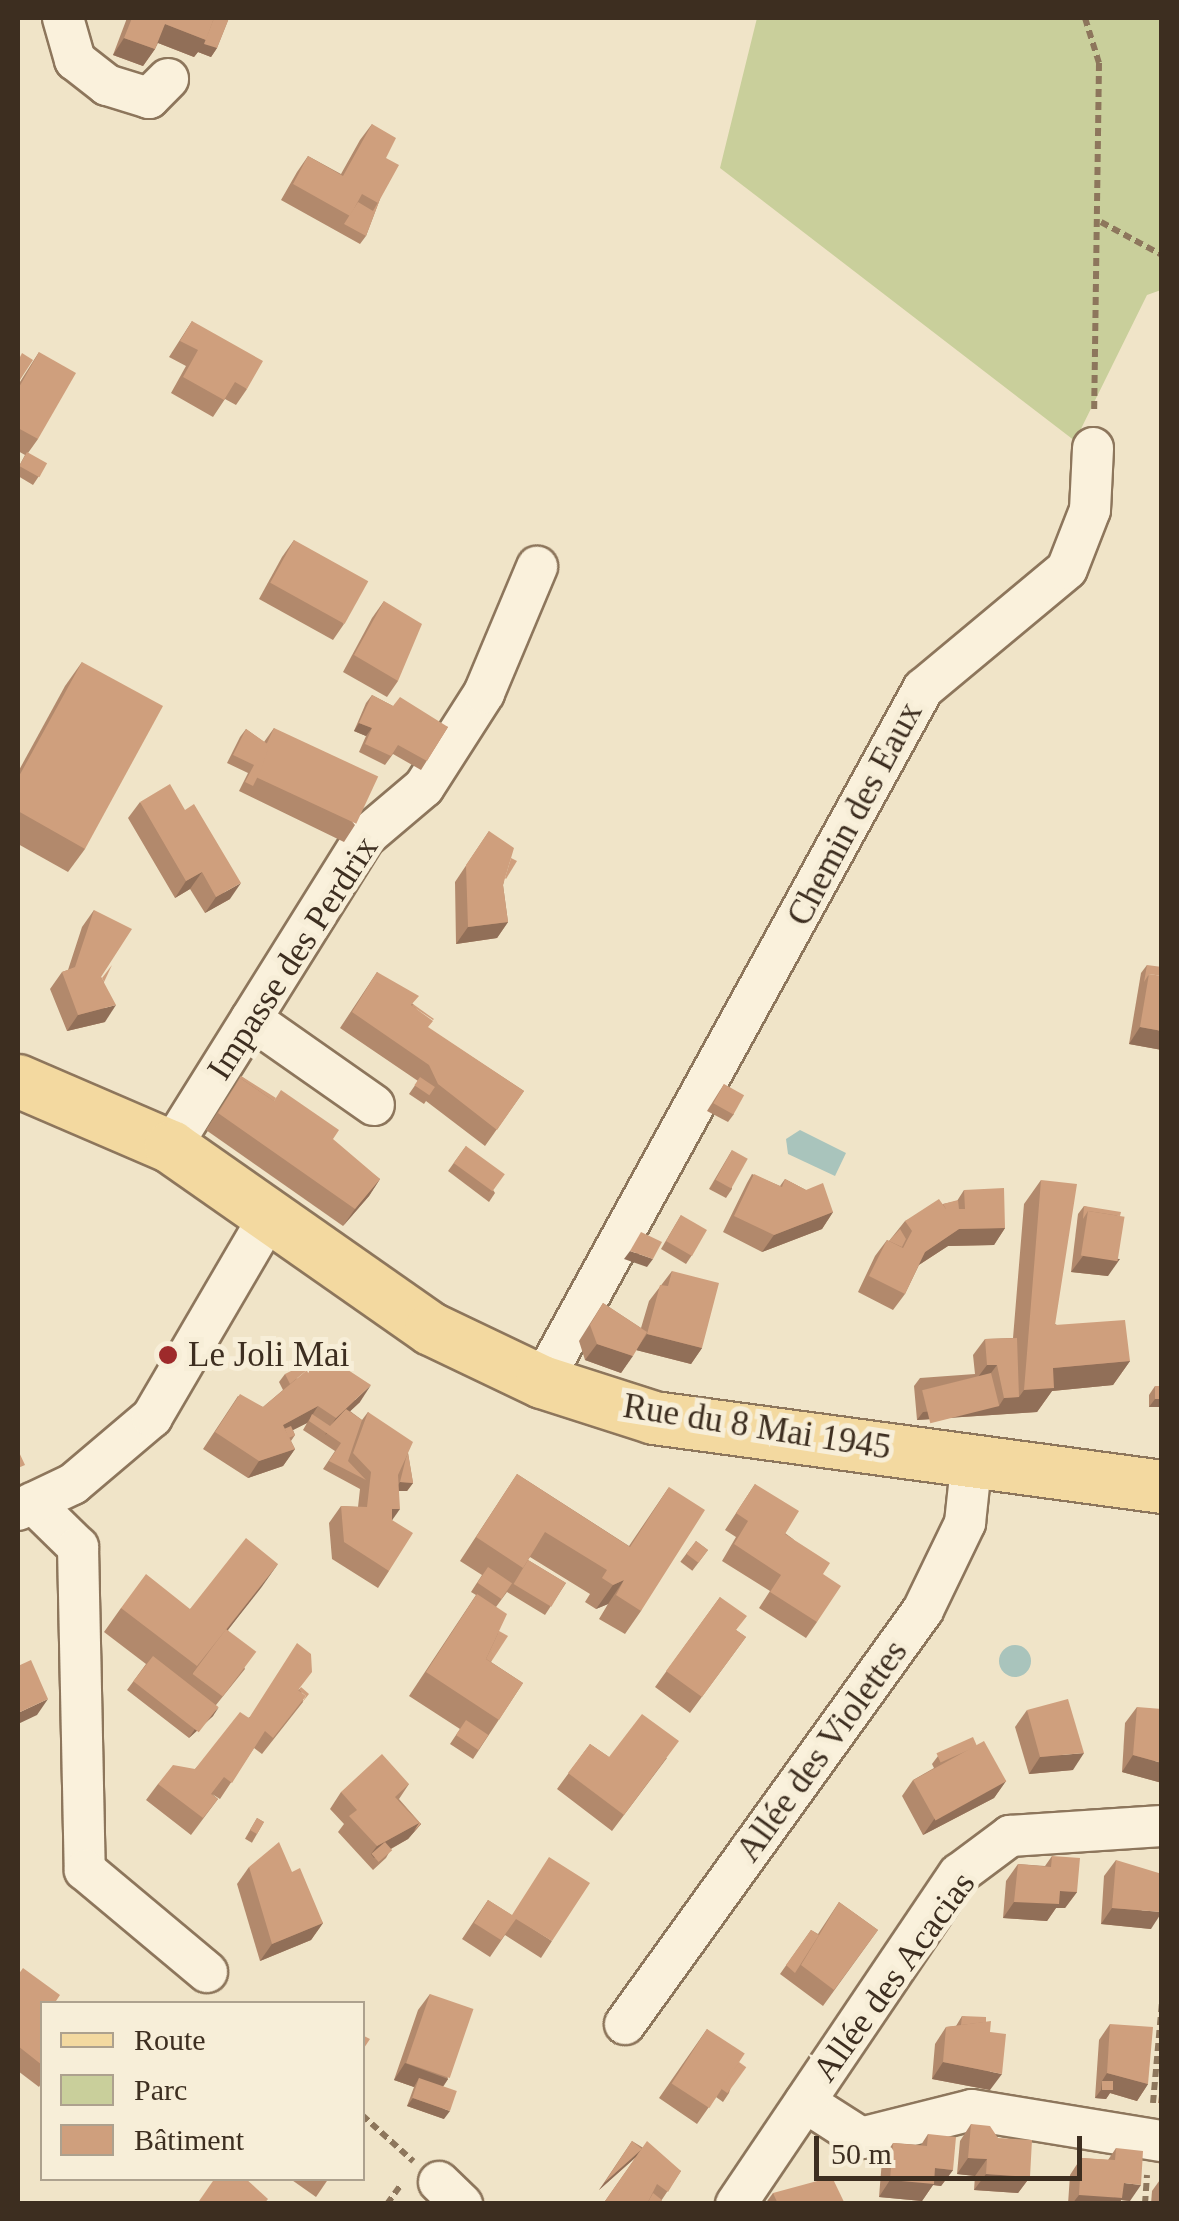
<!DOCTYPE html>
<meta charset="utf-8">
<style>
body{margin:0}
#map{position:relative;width:1179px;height:2221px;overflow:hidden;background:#f0e4c8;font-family:"Times New Roman",serif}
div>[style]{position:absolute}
.green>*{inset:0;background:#c9cf9b}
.water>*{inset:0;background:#a9c4bc}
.round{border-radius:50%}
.path>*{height:6px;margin-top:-3px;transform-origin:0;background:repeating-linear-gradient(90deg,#8d765c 0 8px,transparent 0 13px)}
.roads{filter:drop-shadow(2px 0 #8d765c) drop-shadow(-2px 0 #8d765c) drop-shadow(0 2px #8d765c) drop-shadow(0 -2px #8d765c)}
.minor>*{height:40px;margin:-20px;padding:0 20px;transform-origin:20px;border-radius:20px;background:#faf1dc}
.major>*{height:52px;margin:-26px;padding:0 26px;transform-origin:26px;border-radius:26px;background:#f3d9a0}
.wall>*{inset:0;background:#b2896c;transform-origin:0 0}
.shaded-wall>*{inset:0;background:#916f58}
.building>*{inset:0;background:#cf9f7d;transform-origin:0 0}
.dots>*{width:28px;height:28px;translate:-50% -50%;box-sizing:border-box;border:5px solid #f7eed8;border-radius:50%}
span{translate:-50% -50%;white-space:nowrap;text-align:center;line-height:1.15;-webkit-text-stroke:10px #f7eed8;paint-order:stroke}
.street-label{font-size:35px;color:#3d2e20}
.poi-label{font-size:35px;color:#3d2e20}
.left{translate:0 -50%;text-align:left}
.frame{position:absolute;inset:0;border:20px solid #3d2e20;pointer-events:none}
.legend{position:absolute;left:40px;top:2001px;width:325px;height:180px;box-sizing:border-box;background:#f7eed8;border:2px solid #ada18e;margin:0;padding:12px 18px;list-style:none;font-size:30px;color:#3d2e20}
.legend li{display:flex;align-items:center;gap:20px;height:50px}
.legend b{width:50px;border:2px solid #ada18e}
.scale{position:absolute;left:814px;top:2136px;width:268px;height:45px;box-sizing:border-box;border:5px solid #3d2e20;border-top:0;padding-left:12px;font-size:30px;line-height:35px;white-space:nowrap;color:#3d2e20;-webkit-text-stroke:8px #f7eed8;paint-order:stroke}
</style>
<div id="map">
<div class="green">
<div style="clip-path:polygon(757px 18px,1161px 18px,1161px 290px,1147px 295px,1075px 441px,720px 168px)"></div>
</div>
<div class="water">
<div style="clip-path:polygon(800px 1130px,846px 1153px,835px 1176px,788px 1154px,786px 1139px)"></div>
<div class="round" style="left:999px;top:1645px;width:32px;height:32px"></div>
</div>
<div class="path">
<div style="left:1085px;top:18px;width:47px;rotate:72.7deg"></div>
<div style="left:1099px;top:63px;width:351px;rotate:90.8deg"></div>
<div style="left:1101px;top:222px;width:69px;rotate:28.4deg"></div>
<div style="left:1153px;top:2103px;width:100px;rotate:-84.9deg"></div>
<div style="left:362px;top:2115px;width:69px;rotate:42deg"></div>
<div style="left:387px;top:2204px;width:24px;rotate:-54deg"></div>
<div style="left:1145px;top:2204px;width:29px;rotate:-86deg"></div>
</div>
<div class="roads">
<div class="minor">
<div style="left:63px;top:18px;width:44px;rotate:74.1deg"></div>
<div style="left:75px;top:60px;width:41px;rotate:38deg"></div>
<div style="left:107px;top:85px;width:44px;rotate:17.2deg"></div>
<div style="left:149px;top:98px;width:27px;rotate:-45deg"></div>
<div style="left:251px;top:1019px;width:150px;rotate:35deg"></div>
<div style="left:171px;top:1147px;width:366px;rotate:-58deg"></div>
<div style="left:365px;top:837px;width:77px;rotate:-40.3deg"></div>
<div style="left:424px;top:787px;width:112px;rotate:-57.4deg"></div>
<div style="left:484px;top:693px;width:137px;rotate:-67.2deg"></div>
<div style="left:542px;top:1382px;width:791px;rotate:-61.2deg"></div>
<div style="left:923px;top:689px;width:187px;rotate:-39.8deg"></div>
<div style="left:1067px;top:569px;width:63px;rotate:-68.7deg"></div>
<div style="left:1090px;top:510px;width:62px;rotate:-87.2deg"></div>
<div style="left:33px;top:1503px;width:63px;rotate:44.4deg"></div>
<div style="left:78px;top:1547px;width:323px;rotate:88.8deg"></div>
<div style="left:85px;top:1870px;width:159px;rotate:39.9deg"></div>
<div style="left:18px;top:1510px;width:61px;rotate:-25.3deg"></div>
<div style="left:73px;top:1484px;width:104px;rotate:-40.3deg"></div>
<div style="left:152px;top:1417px;width:234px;rotate:-59.7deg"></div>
<div style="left:625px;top:2024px;width:510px;rotate:-54.25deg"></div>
<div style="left:923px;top:1610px;width:97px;rotate:-64.2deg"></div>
<div style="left:965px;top:1523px;width:65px;rotate:-83.9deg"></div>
<div style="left:805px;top:2102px;width:67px;rotate:32.7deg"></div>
<div style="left:861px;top:2138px;width:114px;rotate:-14.2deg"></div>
<div style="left:972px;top:2110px;width:193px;rotate:9.3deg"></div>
<div style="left:439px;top:2182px;width:32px;rotate:44deg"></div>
<div style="left:736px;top:2204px;width:398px;rotate:-56deg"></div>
<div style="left:959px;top:1874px;width:64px;rotate:-36.7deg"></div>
<div style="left:1010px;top:1836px;width:152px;rotate:-3.8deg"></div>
</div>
<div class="major">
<div style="left:18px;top:1081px;width:167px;rotate:23.3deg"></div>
<div style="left:171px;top:1147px;width:317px;rotate:35deg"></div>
<div style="left:431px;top:1329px;width:123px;rotate:25.5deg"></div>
<div style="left:542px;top:1382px;width:118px;rotate:17.8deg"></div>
<div style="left:654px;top:1418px;width:513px;rotate:7.73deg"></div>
</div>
</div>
<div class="wall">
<div style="clip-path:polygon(127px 18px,229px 18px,217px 48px,211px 57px,198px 52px,194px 57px,158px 43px,155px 49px,143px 66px,113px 55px)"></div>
<div style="clip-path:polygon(372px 124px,386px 158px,380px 199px,366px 236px,360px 244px,281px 200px,297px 172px,308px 156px,341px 174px,360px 140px)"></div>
<div style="clip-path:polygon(192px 321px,247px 389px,236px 405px,225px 399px,213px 417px,171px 393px,186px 366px,169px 357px)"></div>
<div style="clip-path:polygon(39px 352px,38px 439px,28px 453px,39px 476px,33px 485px,18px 476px,18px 468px,25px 455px,18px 451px,18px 385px)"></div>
<div style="clip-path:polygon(294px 540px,344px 624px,333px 640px,259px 599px,282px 557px)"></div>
<div style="clip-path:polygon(384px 601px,398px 681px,387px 697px,343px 672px,372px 618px)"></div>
<div style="clip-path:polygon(82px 662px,85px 849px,68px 872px,18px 844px,18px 772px,65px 686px)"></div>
<div style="clip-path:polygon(372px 695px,393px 706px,448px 727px,421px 770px,393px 754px,385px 765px,359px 752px,366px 736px,354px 731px,366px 703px)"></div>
<div style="clip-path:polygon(274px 728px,355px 825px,344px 842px,239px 791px,248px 773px,227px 763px,240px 737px,246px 729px,264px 742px)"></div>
<div style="clip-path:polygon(140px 802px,230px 899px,205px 913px,190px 889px,175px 898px,128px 818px)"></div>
<div style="clip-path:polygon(489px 831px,504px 881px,503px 885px,508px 922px,497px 938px,456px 944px,455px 882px)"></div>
<div style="clip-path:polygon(94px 910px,101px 977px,104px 982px,105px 1022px,67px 1031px,50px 989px,62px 972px,68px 970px,82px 927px)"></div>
<div style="clip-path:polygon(1147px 965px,1162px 1050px,1129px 1044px,1141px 973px)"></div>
<div style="clip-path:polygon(377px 972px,413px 1004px,428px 1028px,524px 1091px,485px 1146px,426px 1101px,424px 1104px,409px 1094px,418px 1081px,340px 1028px)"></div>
<div style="clip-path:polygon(241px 1076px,380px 1179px,369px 1196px,343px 1226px,206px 1130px)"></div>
<div style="clip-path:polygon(724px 1084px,734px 1114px,728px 1122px,707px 1111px)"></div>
<div style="clip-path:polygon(466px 1146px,495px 1193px,489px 1202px,448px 1171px)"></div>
<div style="clip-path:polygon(732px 1150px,732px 1189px,726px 1198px,709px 1189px)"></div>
<div style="clip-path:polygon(752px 1174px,780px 1186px,785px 1179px,806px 1190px,833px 1212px,822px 1229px,762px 1252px,723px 1232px,747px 1183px)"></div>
<div style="clip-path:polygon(1041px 1180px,1055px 1324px,1130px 1361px,1113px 1385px,1052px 1391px,1037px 1412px,917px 1420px,914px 1386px,920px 1378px,975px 1374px,973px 1355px,985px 1339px,1013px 1338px,1024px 1204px)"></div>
<div style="clip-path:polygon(964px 1190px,1005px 1228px,994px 1245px,948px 1246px,919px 1265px,905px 1294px,893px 1310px,858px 1292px,875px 1256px,887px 1240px,889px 1241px,905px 1221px,943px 1204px,957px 1201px)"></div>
<div style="clip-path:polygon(1084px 1206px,1120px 1216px,1108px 1276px,1071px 1272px,1078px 1214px)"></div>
<div style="clip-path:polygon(681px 1215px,692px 1255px,686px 1264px,661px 1249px)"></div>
<div style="clip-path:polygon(672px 1271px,702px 1348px,691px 1364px,636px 1350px,621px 1373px,585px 1360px,579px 1341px,603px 1303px,641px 1328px,649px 1301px)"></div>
<div style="clip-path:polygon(285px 1374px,360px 1402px,350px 1411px,362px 1420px,368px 1412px,408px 1453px,413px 1483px,407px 1491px,399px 1491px,392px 1520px,389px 1571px,378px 1588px,332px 1559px,329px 1523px,341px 1506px,358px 1507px,360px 1489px,323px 1469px,335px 1451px,303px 1430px,307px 1423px,293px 1430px,295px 1435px,291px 1441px,295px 1449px,283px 1466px,248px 1478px,203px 1449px,238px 1396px,263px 1407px,283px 1390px,279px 1382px)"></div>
<div style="clip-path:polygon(1155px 1386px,1162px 1407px,1149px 1407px,1149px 1395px)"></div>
<div style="clip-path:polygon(517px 1474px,629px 1546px,669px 1487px,641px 1611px,625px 1634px,599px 1619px,608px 1604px,596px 1609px,585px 1602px,590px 1594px,530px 1557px,528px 1560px,566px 1583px,545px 1615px,507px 1592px,496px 1607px,499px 1631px,491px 1662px,523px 1683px,473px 1759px,450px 1744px,460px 1729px,409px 1696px,476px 1595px,471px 1592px,482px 1575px,460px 1561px)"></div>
<div style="clip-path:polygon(755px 1484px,785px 1533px,793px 1539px,823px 1574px,817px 1622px,806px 1638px,759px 1608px,770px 1591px,722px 1561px,736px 1537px,725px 1530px)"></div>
<div style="left:696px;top:1541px;width:15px;height:26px;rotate:37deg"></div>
<div style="clip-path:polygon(278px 1564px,228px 1630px,245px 1669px,216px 1705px,213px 1716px,189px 1738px,127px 1690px,146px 1664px,104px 1632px,121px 1608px,190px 1609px)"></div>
<div style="clip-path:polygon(720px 1597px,736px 1630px,746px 1637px,690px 1713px,655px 1687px)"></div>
<div style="clip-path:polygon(301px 1688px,303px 1702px,262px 1754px,254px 1748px,220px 1799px,212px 1794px,218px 1799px,191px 1835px,146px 1800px,158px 1784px,195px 1769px,248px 1718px)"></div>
<div style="clip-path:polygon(1137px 1707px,1162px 1783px,1122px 1772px,1125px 1723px)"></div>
<div style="clip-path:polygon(1027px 1710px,1073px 1770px,1029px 1774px,1015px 1727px)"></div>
<div style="clip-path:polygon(590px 1744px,609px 1757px,667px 1758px,612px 1831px,557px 1789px)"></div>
<div style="clip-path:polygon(977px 1746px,1006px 1781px,994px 1798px,923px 1835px,902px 1796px,913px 1780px,934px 1768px,932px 1764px,938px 1756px)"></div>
<div style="clip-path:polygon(409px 1784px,399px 1799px,421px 1824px,408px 1839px,391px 1849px,386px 1858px,373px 1870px,338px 1832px,344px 1824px,330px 1809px,341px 1792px)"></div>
<div style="left:257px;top:1818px;width:8px;height:24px;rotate:30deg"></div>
<div style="clip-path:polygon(1052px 1856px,1077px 1892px,1065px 1908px,1056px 1908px,1047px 1921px,1003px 1918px,1006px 1881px,1018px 1864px,1045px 1866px)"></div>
<div style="clip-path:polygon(1116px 1860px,1151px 1929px,1101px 1924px,1104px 1876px)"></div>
<div style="clip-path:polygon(249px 1867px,292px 1872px,323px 1923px,311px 1940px,260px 1961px,237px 1884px)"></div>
<div style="clip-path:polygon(488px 1900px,552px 1941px,541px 1958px,505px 1935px,490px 1957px,462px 1939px)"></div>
<div style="clip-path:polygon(839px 1902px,878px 1930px,823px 2006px,780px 1974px,811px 1930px,818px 1934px)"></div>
<div style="clip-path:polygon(18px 1975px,42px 2004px,42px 2082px,39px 2087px,18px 2071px)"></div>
<div style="clip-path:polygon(430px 1994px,448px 2079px,443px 2087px,444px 2119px,407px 2106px,414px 2087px,394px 2080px,418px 2010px)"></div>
<div style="clip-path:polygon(962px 2016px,986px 2022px,990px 2032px,990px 2090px,932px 2079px,935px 2044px,946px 2027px,956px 2026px)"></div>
<div style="clip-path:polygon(1110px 2024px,1148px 2084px,1137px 2101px,1110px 2093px,1106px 2099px,1095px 2098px,1099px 2040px)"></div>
<div style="clip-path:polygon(707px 2029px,739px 2063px,729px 2093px,723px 2102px,716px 2097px,697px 2124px,659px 2098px)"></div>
<div style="clip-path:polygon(1162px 2074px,1162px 2103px,1158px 2103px)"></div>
<div style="clip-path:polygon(971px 2124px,998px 2138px,1030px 2177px,1018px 2193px,974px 2190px,975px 2176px,957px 2174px,960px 2141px)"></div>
<div style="clip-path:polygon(928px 2134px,953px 2170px,941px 2186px,933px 2185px,922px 2201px,879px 2197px,882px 2160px,893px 2143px,921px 2145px)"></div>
<div style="clip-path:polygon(632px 2141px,681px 2171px,659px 2204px,603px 2204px,636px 2157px,599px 2190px)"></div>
<div style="clip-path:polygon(1116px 2148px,1130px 2201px,1121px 2200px,1119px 2204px,1068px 2204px,1070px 2175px,1081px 2158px,1108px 2160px)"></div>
<div style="clip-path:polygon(1162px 2177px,1162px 2204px,1151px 2204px,1152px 2191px)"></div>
<div style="clip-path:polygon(289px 2178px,329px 2178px,316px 2197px)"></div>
<div style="clip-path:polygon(773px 2193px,845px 2204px,765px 2204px)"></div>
</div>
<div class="shaded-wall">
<div style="clip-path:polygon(165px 24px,206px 40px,217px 48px,211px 57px,198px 52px,194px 57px,153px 41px)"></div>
<div style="clip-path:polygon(124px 38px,155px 49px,143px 66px,113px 55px)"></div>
<div style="clip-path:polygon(359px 723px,372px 728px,366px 736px,354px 731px)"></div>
<div style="clip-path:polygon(202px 872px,190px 889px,175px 898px,186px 881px)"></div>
<div style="clip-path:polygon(241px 883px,230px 899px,205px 913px,216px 897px)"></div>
<div style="clip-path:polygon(508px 922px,497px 938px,456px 944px,468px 927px)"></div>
<div style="clip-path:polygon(116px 1005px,105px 1022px,67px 1031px,78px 1015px)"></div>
<div style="clip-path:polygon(1140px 1027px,1162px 1031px,1162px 1050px,1129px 1044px)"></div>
<div style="clip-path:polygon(380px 1179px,369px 1196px,343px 1226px,355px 1209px)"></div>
<div style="clip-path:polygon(833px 1212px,822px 1229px,762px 1252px,774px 1235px)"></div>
<div style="clip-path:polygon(1005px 1228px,994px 1245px,948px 1246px,914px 1268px,925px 1252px,959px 1229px)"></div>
<div style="clip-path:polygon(630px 1251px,653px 1259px,647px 1267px,624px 1259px)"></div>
<div style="clip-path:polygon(1083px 1256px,1120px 1259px,1108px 1276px,1071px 1272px)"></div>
<div style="clip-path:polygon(647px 1334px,702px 1348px,691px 1364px,636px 1350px)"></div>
<div style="clip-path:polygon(597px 1344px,633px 1356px,621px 1373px,585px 1360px)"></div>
<div style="clip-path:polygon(1130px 1361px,1113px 1385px,1052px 1391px,1037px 1412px,917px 1420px,923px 1412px,999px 1406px,1004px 1398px,1019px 1397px,1024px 1390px,1053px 1368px)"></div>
<div style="clip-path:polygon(987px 1365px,997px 1365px,985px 1381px,975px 1381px)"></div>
<div style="clip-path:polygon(371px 1385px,360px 1402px,325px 1435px,336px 1418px)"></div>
<div style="clip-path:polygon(1155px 1399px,1162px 1399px,1162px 1407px,1149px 1407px)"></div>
<div style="clip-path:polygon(318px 1406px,307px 1423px,279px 1437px,283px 1425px)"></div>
<div style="clip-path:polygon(295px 1449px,283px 1466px,248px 1478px,259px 1461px)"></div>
<div style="clip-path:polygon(400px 1482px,413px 1483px,407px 1491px,394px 1491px)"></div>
<div style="clip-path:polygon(392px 1509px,400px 1509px,388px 1526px)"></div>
<div style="clip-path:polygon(278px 1564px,261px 1588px,193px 1674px,192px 1674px)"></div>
<div style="clip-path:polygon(624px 1580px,608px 1604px,596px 1609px,613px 1585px)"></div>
<div style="clip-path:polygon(48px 1699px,37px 1715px,18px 1724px,18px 1713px)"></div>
<div style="clip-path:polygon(219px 1707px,213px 1716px,189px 1738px,195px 1729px)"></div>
<div style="clip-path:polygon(1084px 1753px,1073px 1770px,1029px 1774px,1040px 1757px)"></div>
<div style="clip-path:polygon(1133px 1755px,1162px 1763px,1162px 1783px,1122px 1772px)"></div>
<div style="clip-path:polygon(1006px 1781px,994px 1798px,923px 1835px,935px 1818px)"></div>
<div style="clip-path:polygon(419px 1823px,421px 1824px,408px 1839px,374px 1858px,371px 1854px,377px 1846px)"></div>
<div style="clip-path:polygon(1060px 1891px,1077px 1892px,1065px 1908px,1056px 1908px,1047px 1921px,1003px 1918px,1014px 1902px)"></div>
<div style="clip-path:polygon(1112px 1908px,1162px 1912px,1151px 1929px,1101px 1924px)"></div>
<div style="clip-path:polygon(323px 1923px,311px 1940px,260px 1961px,272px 1944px)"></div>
<div style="clip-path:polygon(943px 2062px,1002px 2074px,990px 2090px,932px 2079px)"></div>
<div style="clip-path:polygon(405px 2063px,448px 2079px,437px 2095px,419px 2078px,414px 2087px,394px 2080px)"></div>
<div style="clip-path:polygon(1107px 2073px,1148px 2084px,1137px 2101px,1110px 2093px,1106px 2099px,1095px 2098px,1101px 2090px,1102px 2081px)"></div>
<div style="clip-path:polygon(413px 2098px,450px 2111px,444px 2119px,407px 2106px)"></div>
<div style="clip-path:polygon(642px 2149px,636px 2157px,599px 2190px,605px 2182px)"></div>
<div style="clip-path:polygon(968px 2158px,987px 2159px,975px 2176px,957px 2174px)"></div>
<div style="clip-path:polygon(935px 2168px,953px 2170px,941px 2186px,933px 2185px,922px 2201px,879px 2197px,890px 2180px)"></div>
<div style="clip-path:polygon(986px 2174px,1030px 2177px,1018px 2193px,974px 2190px)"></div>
<div style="clip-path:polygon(1124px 2183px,1141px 2185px,1130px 2201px,1121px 2200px,1119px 2204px,1072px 2204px,1079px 2195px)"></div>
</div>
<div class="building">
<div style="clip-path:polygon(132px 18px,214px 18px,206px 40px,165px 24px,155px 49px,124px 38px)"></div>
<div style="clip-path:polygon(214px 18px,229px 18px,217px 48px,204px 44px)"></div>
<div style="clip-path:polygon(372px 124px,396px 138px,386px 158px,399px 165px,378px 203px,362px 194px,350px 216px,293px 184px,308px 156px,343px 176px)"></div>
<div style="clip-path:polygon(380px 199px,366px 236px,344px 224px,358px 202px,373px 211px)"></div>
<div style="clip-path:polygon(192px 321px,263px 361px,247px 389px,235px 382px,224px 400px,183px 377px,198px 350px,180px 341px)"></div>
<div style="clip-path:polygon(39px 352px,76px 373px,38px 439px,18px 428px,18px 389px)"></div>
<div style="clip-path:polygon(22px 353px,33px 360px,18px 383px,18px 361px)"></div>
<div style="left:27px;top:452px;width:23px;height:16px;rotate:29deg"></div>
<div style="left:294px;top:540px;width:85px;height:49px;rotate:29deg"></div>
<div style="clip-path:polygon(384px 601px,422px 624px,398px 681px,354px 655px)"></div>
<div style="clip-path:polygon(82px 662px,163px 706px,85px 849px,18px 811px,18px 778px)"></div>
<div style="clip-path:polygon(372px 695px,393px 706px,400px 697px,448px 727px,427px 761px,398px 745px,391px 756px,365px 744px,372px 728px,359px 723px)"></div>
<div style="left:274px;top:728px;width:115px;height:52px;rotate:25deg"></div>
<div style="clip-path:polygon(246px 729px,269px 745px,262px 768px,253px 786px,245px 782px,254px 765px,233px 755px)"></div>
<div style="clip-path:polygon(170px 784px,185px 810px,194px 804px,241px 883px,216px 897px,202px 872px,186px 881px,140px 802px)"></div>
<div style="clip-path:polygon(489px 831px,514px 848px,503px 885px,508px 922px,468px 927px,466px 865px)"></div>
<div style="clip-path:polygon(511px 858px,517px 861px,506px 879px,505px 878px)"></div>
<div style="clip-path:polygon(94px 910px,132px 929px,101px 977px,116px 1005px,78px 1015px,62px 972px,75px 967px)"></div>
<div style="clip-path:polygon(112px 965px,104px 982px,102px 978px)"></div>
<div style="clip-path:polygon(1147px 965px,1162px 967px,1162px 976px,1149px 974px,1144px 982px)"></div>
<div style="clip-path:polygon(377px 972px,419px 996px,411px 1005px,433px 1021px,428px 1027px,524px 1091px,497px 1130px,438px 1084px,429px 1065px,352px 1012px)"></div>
<div style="clip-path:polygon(1149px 974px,1162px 976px,1162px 1031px,1140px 1027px)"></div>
<div style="clip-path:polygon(413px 1004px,434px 1019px,433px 1020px,412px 1006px)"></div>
<div style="clip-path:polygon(241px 1076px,276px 1098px,274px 1101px,240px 1078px,234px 1086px)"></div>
<div style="left:420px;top:1077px;width:18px;height:10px;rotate:34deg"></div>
<div style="clip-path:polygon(240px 1078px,274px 1101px,281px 1090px,339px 1130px,333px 1139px,380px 1179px,355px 1209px,218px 1113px)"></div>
<div style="left:724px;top:1084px;width:23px;height:22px;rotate:29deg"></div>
<div style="left:466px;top:1146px;width:48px;height:21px;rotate:36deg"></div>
<div style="left:732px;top:1150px;width:18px;height:34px;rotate:29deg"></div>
<div style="clip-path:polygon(754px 1174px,782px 1187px,785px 1179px,806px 1190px,823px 1183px,833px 1212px,774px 1235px,734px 1216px)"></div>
<div style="clip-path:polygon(1041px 1180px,1077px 1184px,1055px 1325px,1125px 1320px,1130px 1361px,1053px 1368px,1054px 1388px,1024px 1390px)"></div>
<div style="clip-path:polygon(1004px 1188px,1005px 1228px,959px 1229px,925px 1252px,905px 1294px,869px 1276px,887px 1240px,903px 1248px,912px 1231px,905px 1221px,939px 1199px,946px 1209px,965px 1209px,964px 1190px)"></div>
<div style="clip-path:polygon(958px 1200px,959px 1209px,946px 1209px,943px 1204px)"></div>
<div style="clip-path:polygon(1084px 1206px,1121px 1212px,1120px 1216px,1088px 1211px,1083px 1219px)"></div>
<div style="left:1088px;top:1211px;width:37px;height:45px;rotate:9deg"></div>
<div style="left:681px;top:1215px;width:30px;height:30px;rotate:30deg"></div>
<div style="clip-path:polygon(900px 1229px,906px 1239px,902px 1247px,889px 1241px)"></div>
<div style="clip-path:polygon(641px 1232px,662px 1242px,653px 1259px,630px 1251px)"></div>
<div style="clip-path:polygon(672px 1271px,719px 1283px,702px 1348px,647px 1334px,660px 1285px,668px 1286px)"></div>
<div style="clip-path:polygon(603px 1303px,647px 1332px,633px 1356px,597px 1344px,590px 1325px)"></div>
<div style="clip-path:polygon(1017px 1338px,1019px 1397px,1004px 1398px,997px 1365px,987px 1365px,985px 1339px)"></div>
<div style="clip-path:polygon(325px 1355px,371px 1385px,336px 1418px,318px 1406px,283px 1425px,295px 1449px,259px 1461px,215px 1432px,240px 1394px,263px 1407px)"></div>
<div style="clip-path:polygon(315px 1359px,318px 1361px,290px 1384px,285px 1374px)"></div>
<div style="left:991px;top:1373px;width:34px;height:71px;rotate:76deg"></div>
<div style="left:1155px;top:1386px;width:7px;height:13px"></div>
<div style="clip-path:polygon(346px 1409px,362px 1420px,348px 1461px,366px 1480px,329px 1461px,341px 1443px,309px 1421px,312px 1414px,330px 1426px)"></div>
<div style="clip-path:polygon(368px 1412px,413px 1442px,398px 1475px,400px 1509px,392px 1509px,392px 1520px,413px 1533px,389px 1571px,344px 1542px,341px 1506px,367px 1507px,371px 1472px,353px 1453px)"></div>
<div style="left:291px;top:1426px;width:10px;height:7px;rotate:66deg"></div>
<div style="clip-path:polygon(18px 1450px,25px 1465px,18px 1468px)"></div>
<div style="clip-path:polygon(408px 1453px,413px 1483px,400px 1482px,406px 1458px)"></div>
<div style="clip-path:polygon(517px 1474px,630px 1547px,669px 1487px,705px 1510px,641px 1611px,616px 1595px,624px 1580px,613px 1585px,602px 1578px,607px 1570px,545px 1532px,523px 1568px,476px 1537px)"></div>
<div style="clip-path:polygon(755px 1484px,799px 1511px,785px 1534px,830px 1563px,823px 1574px,841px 1586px,817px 1622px,770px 1592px,781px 1575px,734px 1544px,748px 1521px,736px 1513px)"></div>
<div style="clip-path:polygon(246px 1538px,278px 1564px,197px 1666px,121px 1608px,146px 1574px,190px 1609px)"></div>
<div style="left:696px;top:1541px;width:15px;height:16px;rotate:37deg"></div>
<div style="left:528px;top:1560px;width:44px;height:28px;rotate:31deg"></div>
<div style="left:488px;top:1567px;width:29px;height:19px;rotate:34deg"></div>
<div style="clip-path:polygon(477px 1594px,507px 1614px,486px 1659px,523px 1683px,499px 1720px,426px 1672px)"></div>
<div style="clip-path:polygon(720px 1597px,747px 1616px,736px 1630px,746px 1637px,702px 1697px,666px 1671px)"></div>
<div style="left:226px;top:1629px;width:38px;height:56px;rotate:37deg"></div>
<div style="clip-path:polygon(499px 1631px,508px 1636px,491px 1662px,486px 1659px)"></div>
<div style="clip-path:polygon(297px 1643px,311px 1654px,312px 1672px,298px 1690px,306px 1696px,273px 1738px,265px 1731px,232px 1783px,224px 1777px,211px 1794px,218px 1799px,203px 1818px,158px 1784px,173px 1765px,195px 1769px,240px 1712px,249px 1718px)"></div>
<div style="left:153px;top:1656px;width:83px;height:32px;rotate:38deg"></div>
<div style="clip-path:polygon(31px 1660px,48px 1699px,18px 1713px,18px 1666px)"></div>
<div style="clip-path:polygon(301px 1687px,309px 1694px,301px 1704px,306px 1696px,299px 1690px)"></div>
<div style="clip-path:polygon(1068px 1699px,1084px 1753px,1040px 1757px,1027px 1710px)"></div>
<div style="clip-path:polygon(1137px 1707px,1162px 1709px,1162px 1763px,1133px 1755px)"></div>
<div style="clip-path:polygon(642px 1714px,679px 1741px,624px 1815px,568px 1773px,590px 1744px,609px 1757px)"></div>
<div style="left:466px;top:1720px;width:27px;height:18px;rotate:34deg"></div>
<div style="left:973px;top:1737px;width:10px;height:40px;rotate:66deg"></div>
<div style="left:984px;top:1741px;width:46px;height:81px;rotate:61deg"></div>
<div style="clip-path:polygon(382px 1754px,409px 1784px,395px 1797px,419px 1823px,377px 1846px,349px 1816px,357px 1810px,341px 1792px)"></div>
<div style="clip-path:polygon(397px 1798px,421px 1824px,414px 1831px,419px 1823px)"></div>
<div style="left:257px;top:1818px;width:8px;height:14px;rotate:30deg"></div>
<div style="clip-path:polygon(279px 1842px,292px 1872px,300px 1868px,323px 1923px,272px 1944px,249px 1867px)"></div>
<div style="left:385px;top:1842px;width:11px;height:18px;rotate:49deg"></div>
<div style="clip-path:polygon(1052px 1856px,1080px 1858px,1077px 1892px,1060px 1891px,1059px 1904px,1014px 1902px,1018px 1864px,1051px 1867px)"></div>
<div style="clip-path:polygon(549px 1857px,590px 1883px,552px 1941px,516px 1919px,501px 1940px,474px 1923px,488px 1900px,512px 1915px)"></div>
<div style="clip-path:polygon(1116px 1860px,1162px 1874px,1162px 1912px,1112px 1908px)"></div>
<div style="clip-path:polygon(839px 1902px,878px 1930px,834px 1990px,801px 1965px)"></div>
<div style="clip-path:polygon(811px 1930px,819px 1935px,795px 1973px,786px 1965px)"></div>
<div style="clip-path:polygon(23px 1968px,60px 1995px,54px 2004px,42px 2004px,42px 2065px,18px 2046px,18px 1975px)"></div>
<div style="left:430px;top:1994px;width:46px;height:73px;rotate:19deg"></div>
<div style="clip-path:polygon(962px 2016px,986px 2017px,986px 2022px,961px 2025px)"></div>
<div style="clip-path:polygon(991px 2021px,990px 2032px,1006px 2034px,1002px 2074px,943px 2062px,946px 2027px)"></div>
<div style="clip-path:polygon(1110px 2024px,1153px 2027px,1148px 2084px,1107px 2073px)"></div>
<div style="left:707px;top:2029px;width:45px;height:65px;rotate:33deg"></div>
<div style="clip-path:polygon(362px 2035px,370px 2039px,362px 2051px)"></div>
<div style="left:739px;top:2062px;width:9px;height:32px;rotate:36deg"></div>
<div style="left:419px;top:2078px;width:40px;height:21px;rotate:19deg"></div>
<div style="left:1102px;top:2081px;width:11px;height:9px"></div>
<div style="clip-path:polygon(971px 2124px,990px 2126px,998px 2138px,1032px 2140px,1030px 2177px,986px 2174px,987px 2159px,968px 2158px)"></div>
<div style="clip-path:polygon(928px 2134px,956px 2137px,953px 2170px,935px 2168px,934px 2184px,890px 2180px,893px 2143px,927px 2146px)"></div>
<div style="clip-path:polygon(632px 2141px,642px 2149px,605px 2182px)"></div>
<div style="clip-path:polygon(647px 2141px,681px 2171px,668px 2192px,657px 2184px,647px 2204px,603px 2204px)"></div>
<div style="clip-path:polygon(1116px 2148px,1143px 2151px,1141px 2185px,1124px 2183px,1122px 2198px,1079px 2195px,1081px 2158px,1115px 2160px)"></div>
<div style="clip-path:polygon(832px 2177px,845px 2204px,778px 2204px,773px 2193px)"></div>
<div style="clip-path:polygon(215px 2178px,245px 2178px,268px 2199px,264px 2204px,197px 2204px)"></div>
<div style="clip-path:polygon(653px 2193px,662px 2200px,659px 2204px,647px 2204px)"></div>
</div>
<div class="dots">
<div style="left:168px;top:1355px;background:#9e2a2b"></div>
</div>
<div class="street-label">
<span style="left:855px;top:814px;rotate:-62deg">Chemin des Eaux</span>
<span style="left:293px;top:958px;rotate:-57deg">Impasse des Perdrix</span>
<span style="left:757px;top:1427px;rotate:9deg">Rue du 8 Mai 1945</span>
<span style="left:822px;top:1751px;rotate:-54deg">Allée des Violettes</span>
<span style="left:894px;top:1977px;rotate:-54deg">Allée des Acacias</span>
</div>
<div class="poi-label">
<span class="left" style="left:188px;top:1355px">Le Joli Mai</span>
</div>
<div class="frame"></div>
<ul class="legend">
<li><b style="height:12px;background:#f3d9a0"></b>Route</li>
<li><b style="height:28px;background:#c9cf9b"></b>Parc</li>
<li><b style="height:28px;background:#cf9f7d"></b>Bâtiment</li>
</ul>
<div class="scale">50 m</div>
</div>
